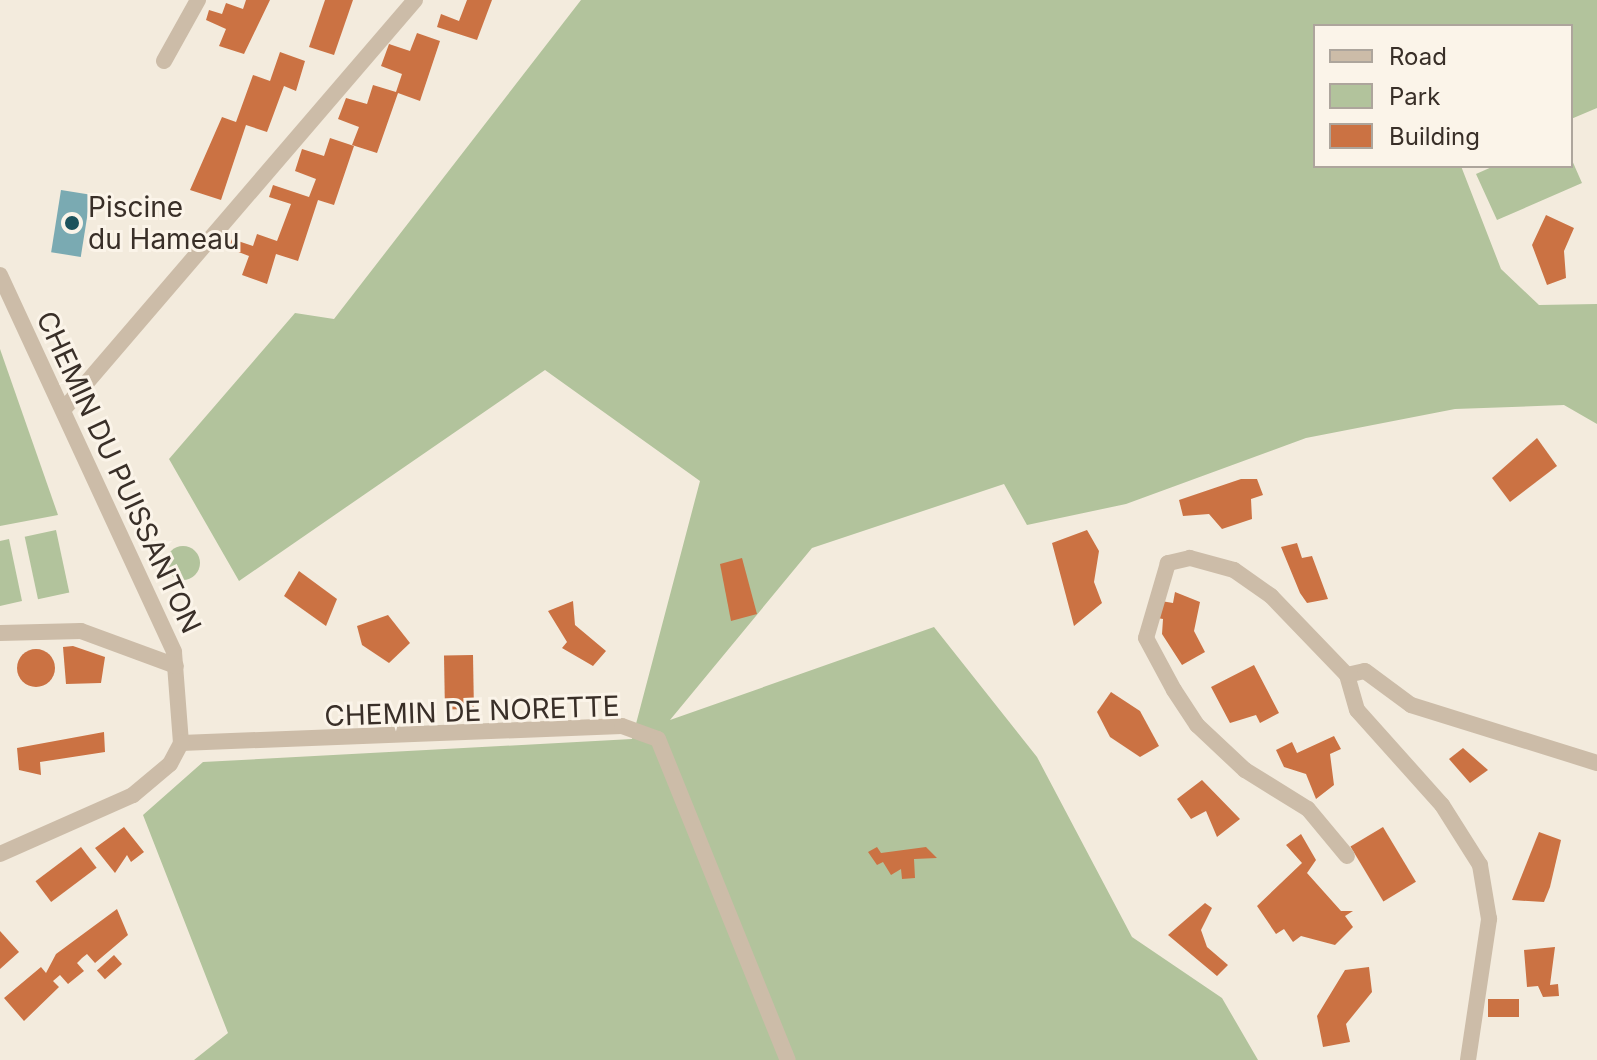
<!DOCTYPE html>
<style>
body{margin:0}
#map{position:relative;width:1597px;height:1060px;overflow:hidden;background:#f3ebdd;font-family:Inter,sans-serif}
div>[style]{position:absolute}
.green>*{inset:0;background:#b2c39c;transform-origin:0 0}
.round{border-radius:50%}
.water>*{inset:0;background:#7aaab2;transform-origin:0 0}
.building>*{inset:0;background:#cb7243;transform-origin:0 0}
.street>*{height:16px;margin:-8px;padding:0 8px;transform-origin:8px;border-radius:8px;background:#ccbca8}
.dots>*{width:22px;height:22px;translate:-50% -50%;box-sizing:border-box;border:4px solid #fbf4e9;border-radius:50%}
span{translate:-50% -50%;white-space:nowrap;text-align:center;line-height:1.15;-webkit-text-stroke:6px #fbf4e9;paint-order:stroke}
.poi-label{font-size:28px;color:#392f28}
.left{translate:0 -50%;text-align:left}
.street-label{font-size:28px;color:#392f28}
.legend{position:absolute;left:1313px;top:24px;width:260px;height:144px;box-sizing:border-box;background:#fbf4e9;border:2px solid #ada59c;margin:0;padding:10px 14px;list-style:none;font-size:24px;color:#392f28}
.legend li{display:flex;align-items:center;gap:16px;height:40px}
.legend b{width:40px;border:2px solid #ada59c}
</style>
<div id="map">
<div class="green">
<div style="clip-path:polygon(581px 0,1597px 0,1597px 108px,1571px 119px,1571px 26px,1315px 26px,1315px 166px,1461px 166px,1501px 269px,1539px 305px,1597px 304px,1597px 424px,1564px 405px,1455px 409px,1306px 438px,1126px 504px,1027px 525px,1004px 484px,812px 548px,670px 720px,934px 627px,1037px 757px,1132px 937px,1222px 998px,1258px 1060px,194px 1060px,228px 1033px,143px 815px,203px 762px,632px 739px,700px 481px,545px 370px,239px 581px,169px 459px,295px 313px,334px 319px)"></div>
<div style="clip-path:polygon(1571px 158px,1582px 183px,1497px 220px,1476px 174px,1494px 166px,1571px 166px)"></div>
<div style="clip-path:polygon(0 349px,58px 515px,0 526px)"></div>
<div style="left:56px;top:530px;width:64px;height:32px;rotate:78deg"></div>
<div style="clip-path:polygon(9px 539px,22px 601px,0 606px,0 541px)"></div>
<div class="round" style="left:166px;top:546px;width:34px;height:34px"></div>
</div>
<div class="water">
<div style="left:61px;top:190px;width:30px;height:63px;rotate:9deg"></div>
</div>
<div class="building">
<div style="clip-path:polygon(246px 0,270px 0,244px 54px,219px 46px,226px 29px,206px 20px,209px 10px,222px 14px,226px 3px,243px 9px)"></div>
<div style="clip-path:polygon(325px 0,353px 0,334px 55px,309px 47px)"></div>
<div style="clip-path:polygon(467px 0,492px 0,477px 40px,437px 27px,441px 14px,459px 21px)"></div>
<div style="clip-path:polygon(417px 33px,440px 41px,420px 101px,398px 93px,377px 153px,352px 145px,359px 127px,338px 119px,346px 98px,367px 104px,373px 85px,396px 92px,402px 74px,381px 66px,389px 44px,410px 51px)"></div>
<div style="clip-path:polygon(280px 52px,305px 61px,296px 91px,284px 86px,267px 132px,246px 125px,221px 200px,190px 190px,222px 117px,236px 122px,253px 75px,270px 81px)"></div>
<div style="clip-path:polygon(330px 138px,354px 146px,334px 205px,318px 200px,298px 261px,276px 254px,267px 284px,242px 275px,249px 256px,228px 248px,232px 239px,253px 246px,257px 234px,277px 241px,291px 204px,269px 197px,273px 185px,309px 197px,316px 179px,295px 171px,302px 149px,324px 156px)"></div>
<div style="clip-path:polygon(1546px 215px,1574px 228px,1564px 251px,1566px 278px,1547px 285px,1532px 245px)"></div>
<div style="clip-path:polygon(1537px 438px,1557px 466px,1510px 502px,1492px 478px)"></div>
<div style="clip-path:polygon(1241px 479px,1257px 479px,1263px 495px,1251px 499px,1252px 519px,1222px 529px,1209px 514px,1183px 516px,1179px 500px)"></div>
<div style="clip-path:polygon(1087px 530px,1099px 551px,1094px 582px,1102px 603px,1074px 626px,1052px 543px)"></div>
<div style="clip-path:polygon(1297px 543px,1302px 558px,1312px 556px,1328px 599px,1307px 603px,1300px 593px,1281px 547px)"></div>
<div style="clip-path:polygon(742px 558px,757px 614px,731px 621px,720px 564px)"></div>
<div style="clip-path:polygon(299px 571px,337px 599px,326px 626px,284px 596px)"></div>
<div style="clip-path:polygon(1175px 592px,1200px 602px,1194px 631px,1205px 652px,1182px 665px,1162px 634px,1163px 619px,1152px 617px,1155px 600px,1173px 603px)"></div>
<div style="clip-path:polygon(573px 601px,575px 625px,606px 651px,593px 666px,562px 648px,567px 642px,548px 611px)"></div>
<div style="clip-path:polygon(388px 615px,410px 643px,389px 663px,362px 645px,357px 626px)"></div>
<div style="clip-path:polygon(73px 646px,105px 657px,101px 683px,66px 684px,63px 647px)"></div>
<div class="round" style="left:17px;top:649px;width:38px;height:38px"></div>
<div style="left:473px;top:655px;width:54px;height:29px;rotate:89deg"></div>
<div style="clip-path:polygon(1254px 665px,1279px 713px,1260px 723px,1256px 715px,1230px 723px,1211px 687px)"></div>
<div style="clip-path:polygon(1111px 692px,1140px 711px,1159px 746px,1140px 757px,1110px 737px,1097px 712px)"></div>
<div style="clip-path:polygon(104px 732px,105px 752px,40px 762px,41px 775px,19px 770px,17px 748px)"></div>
<div style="clip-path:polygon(1334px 736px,1341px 749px,1330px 754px,1334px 785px,1316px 799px,1306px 774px,1284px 767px,1276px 750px,1292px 742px,1297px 753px)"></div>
<div style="clip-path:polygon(1463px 748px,1488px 770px,1470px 783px,1449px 759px)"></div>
<div style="clip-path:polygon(1202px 780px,1240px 819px,1217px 837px,1206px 811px,1191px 819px,1177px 799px)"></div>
<div style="clip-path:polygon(124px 827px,144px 852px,131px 862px,127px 855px,115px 873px,95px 848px)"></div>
<div style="left:1383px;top:827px;width:64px;height:38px;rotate:59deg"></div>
<div style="clip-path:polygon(1539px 832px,1561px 840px,1550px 887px,1544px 902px,1512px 900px)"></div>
<div style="clip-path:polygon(1301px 834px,1316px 860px,1307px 873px,1341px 911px,1353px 911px,1345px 916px,1353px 927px,1335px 945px,1301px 936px,1293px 942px,1284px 929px,1276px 934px,1257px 906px,1302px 863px,1286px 845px)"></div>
<div style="left:81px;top:847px;width:26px;height:57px;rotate:53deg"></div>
<div style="clip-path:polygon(877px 847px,881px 853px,926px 847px,937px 858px,914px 859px,915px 878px,902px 879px,901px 869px,891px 875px,883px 862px,877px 865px,868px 852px)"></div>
<div style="clip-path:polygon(1205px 903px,1212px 908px,1201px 930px,1207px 947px,1228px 965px,1217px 976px,1168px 935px)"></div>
<div style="clip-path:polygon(117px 909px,128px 935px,95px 963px,87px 954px,82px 958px,77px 963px,84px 971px,68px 984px,60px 975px,53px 981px,59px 987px,24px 1021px,4px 998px,41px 967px,46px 973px,56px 954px)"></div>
<div style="clip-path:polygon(0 931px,19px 952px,0 969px)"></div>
<div style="clip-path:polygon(1555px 947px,1550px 985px,1558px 984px,1559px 996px,1543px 997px,1538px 986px,1527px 987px,1524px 950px)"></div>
<div style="left:114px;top:955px;width:12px;height:23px;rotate:48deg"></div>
<div style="clip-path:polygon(1369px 967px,1372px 992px,1346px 1024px,1350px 1042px,1323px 1047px,1317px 1016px,1345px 970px)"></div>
<div style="left:1488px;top:999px;width:31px;height:18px"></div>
</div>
<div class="street">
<div style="left:164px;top:61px;width:70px;rotate:-60.9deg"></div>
<div style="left:0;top:275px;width:415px;rotate:65.2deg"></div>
<div style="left:174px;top:652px;width:91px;rotate:85.6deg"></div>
<div style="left:64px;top:409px;width:539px;rotate:-49.36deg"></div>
<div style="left:0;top:633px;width:81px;rotate:-1.4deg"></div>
<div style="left:81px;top:631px;width:101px;rotate:20.2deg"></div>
<div style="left:1347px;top:675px;width:110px;rotate:-133.9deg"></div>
<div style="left:1271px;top:596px;width:45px;rotate:-144.9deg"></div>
<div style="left:1234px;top:570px;width:46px;rotate:-164.7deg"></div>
<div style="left:1190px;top:558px;width:23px;rotate:167deg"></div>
<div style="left:1168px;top:563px;width:78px;rotate:106.3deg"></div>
<div style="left:1146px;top:638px;width:59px;rotate:61.7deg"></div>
<div style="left:1174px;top:690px;width:42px;rotate:56.7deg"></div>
<div style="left:1197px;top:725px;width:66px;rotate:43.2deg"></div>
<div style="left:1245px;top:770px;width:74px;rotate:31.8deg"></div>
<div style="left:1308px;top:809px;width:61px;rotate:50.3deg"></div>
<div style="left:181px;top:743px;width:441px;rotate:-2.2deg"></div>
<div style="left:622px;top:726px;width:38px;rotate:20deg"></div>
<div style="left:658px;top:739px;width:346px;rotate:68deg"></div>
<div style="left:0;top:854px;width:145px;rotate:-23.9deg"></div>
<div style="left:133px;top:795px;width:48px;rotate:-40deg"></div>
<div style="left:170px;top:764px;width:24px;rotate:-62deg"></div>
<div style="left:1468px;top:1060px;width:143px;rotate:-81.5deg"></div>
<div style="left:1489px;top:919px;width:55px;rotate:-99.5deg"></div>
<div style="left:1480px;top:865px;width:71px;rotate:-122.3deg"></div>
<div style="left:1442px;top:805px;width:127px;rotate:-131.8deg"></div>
<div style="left:1357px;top:710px;width:36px;rotate:-106deg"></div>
<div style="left:1347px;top:675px;width:18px;rotate:-13deg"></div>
<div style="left:1365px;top:671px;width:57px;rotate:36.5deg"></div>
<div style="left:1411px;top:705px;width:195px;rotate:17.3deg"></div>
</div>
<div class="dots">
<div style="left:72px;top:223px;background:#1c525c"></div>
</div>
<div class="poi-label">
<span class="left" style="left:88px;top:223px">Piscine<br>du Hameau</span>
</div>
<div class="street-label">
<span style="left:119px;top:472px;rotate:65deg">CHEMIN DU PUISSANTON</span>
<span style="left:472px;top:711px;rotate:-2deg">CHEMIN DE NORETTE</span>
</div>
<ul class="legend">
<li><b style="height:10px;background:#ccbca8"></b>Road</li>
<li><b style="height:22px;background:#b2c39c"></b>Park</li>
<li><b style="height:22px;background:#cb7243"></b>Building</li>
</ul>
</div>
